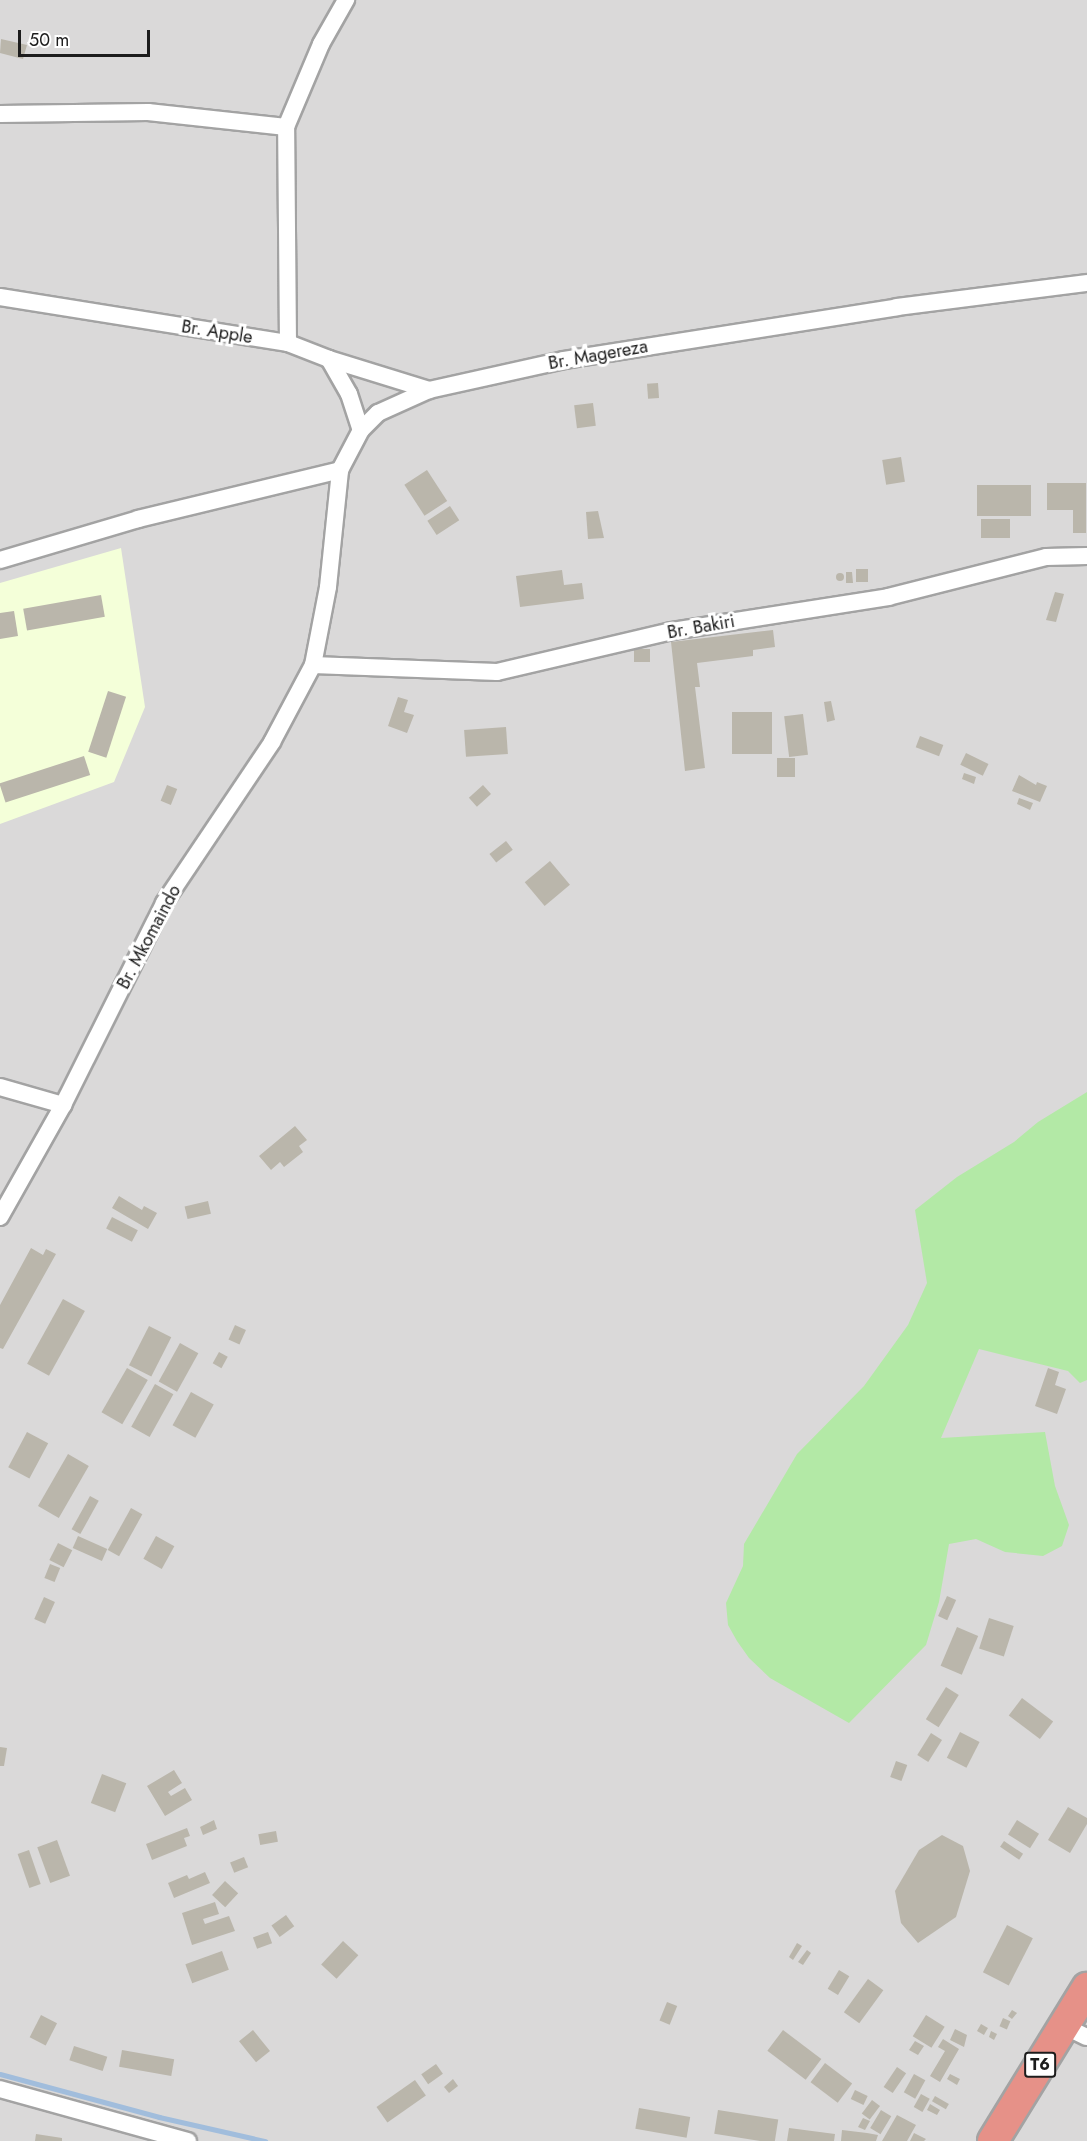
<!DOCTYPE html>
<style>
body{margin:0}
#map{position:relative;width:1087px;height:2141px;overflow:hidden;background:#edede1;font-family:Jost,sans-serif}
div>[style]{position:absolute}
.residential>*{inset:0;background:#dad9d9;transform-origin:0 0}
.education>*{inset:0;background:#f4ffd9}
.grass>*{inset:0;background:#b3e9a6}
.stream>*{height:5px;margin:-2.5px;padding:0 2.5px;transform-origin:2.5px;border-radius:2.5px;background:#a1bddc}
.building>*{inset:0;background:#bab6ab;transform-origin:0 0}
.round{border-radius:50%}
.roads{filter:drop-shadow(2px 0 #a3a3a3) drop-shadow(-2px 0 #a3a3a3) drop-shadow(0 2px #a3a3a3) drop-shadow(0 -2px #a3a3a3)}
.street>*{height:16px;margin:-8px;padding:0 8px;transform-origin:8px;border-radius:8px;background:#fff}
.highway>*{height:30px;margin:-15px;padding:0 15px;transform-origin:15px;border-radius:15px;background:#e69188}
span{translate:-50% -50%;white-space:nowrap;text-align:center;line-height:1.15;-webkit-text-stroke:6px #fff;paint-order:stroke}
.shield-label span{padding:2px 4px;background:#fff;border:2px solid;border-radius:4px;-webkit-text-stroke-width:0}
.shield-label{font-size:16px;color:#1c1c1c;font-weight:700}
.street-label{font-size:18px;color:#1c1c1c}
.scale{position:absolute;left:18px;top:30px;width:132px;height:27px;box-sizing:border-box;border:3px solid #1c1c1c;border-top:0;padding-left:8px;font-size:18px;line-height:21px;white-space:nowrap;color:#1c1c1c;-webkit-text-stroke:4px #fff;paint-order:stroke}
</style>
<div id="map">
<div class="residential">
<div style="left:0;top:0;width:1087px;height:2141px"></div>
</div>
<div class="education">
<div style="clip-path:polygon(121px 548px,145px 707px,114px 782px,0 824px,0 583px)"></div>
</div>
<div class="grass">
<div style="clip-path:polygon(1087px 1092px,1087px 1380px,1080px 1383px,1068px 1371px,979px 1349px,941px 1438px,1045px 1432px,1055px 1486px,1069px 1525px,1062px 1546px,1043px 1556px,1005px 1552px,976px 1539px,949px 1544px,939px 1602px,926px 1645px,849px 1723px,770px 1678px,749px 1658px,737px 1641px,728px 1625px,726px 1603px,743px 1566px,744px 1544px,797px 1454px,864px 1386px,908px 1325px,927px 1283px,915px 1210px,957px 1177px,1014px 1142px,1038px 1122px)"></div>
</div>
<div class="stream">
<div style="left:0;top:2074px;width:165px;rotate:15.1deg"></div>
<div style="left:159px;top:2117px;width:109px;rotate:12.8deg"></div>
</div>
<div class="building">
<div style="clip-path:polygon(1px 39px,27px 45px,23px 59px,0 53px)"></div>
<div style="left:658px;top:383px;width:15px;height:11px;rotate:86deg"></div>
<div style="left:593px;top:403px;width:23px;height:19px;rotate:83deg"></div>
<div style="left:901px;top:457px;width:25px;height:19px;rotate:81deg"></div>
<div style="left:427px;top:470px;width:37px;height:27px;rotate:57deg"></div>
<div style="clip-path:polygon(1047px 483px,1086px 483px,1086px 533px,1073px 533px,1073px 510px,1047px 510px)"></div>
<div style="left:1031px;top:485px;width:31px;height:54px;rotate:90deg"></div>
<div style="left:450px;top:506px;width:17px;height:27px;rotate:57deg"></div>
<div style="clip-path:polygon(598px 511px,604px 538px,588px 539px,586px 512px)"></div>
<div style="left:981px;top:519px;width:29px;height:19px"></div>
<div style="left:856px;top:569px;width:12px;height:13px"></div>
<div style="clip-path:polygon(562px 570px,564px 585px,582px 583px,584px 599px,520px 607px,516px 576px)"></div>
<div style="clip-path:polygon(846px 572px,852px 572px,853px 583px,846px 583px)"></div>
<div class="round" style="left:836px;top:573px;width:8px;height:8px"></div>
<div style="clip-path:polygon(1055px 592px,1064px 594px,1056px 622px,1046px 620px)"></div>
<div style="left:101px;top:595px;width:22px;height:79px;rotate:80deg"></div>
<div style="clip-path:polygon(14px 611px,18px 636px,0 639px,0 613px)"></div>
<div style="clip-path:polygon(773px 630px,775px 647px,753px 650px,753px 656px,697px 663px,700px 687px,695px 687px,705px 768px,685px 771px,671px 642px)"></div>
<div style="left:634px;top:649px;width:16px;height:13px"></div>
<div style="left:108px;top:691px;width:19px;height:64px;rotate:18deg"></div>
<div style="clip-path:polygon(398px 697px,408px 700px,404px 712px,414px 715px,407px 733px,388px 726px)"></div>
<div style="clip-path:polygon(831px 701px,835px 720px,827px 722px,824px 702px)"></div>
<div style="left:732px;top:712px;width:40px;height:42px"></div>
<div style="left:803px;top:714px;width:41px;height:19px;rotate:83deg"></div>
<div style="left:506px;top:727px;width:27px;height:42px;rotate:86deg"></div>
<div style="left:920px;top:736px;width:25px;height:12px;rotate:21deg"></div>
<div style="left:966px;top:753px;width:25px;height:13px;rotate:26deg"></div>
<div style="left:84px;top:756px;width:20px;height:89px;rotate:72deg"></div>
<div style="left:777px;top:758px;width:18px;height:19px"></div>
<div style="clip-path:polygon(964px 773px,976px 777px,974px 784px,962px 779px)"></div>
<div style="clip-path:polygon(1019px 775px,1036px 785px,1037px 782px,1047px 786px,1040px 802px,1012px 791px)"></div>
<div style="left:167px;top:785px;width:11px;height:17px;rotate:22deg"></div>
<div style="left:483px;top:785px;width:12px;height:19px;rotate:48deg"></div>
<div style="clip-path:polygon(1019px 798px,1033px 803px,1030px 810px,1017px 804px)"></div>
<div style="left:506px;top:841px;width:11px;height:21px;rotate:52deg"></div>
<div style="left:550px;top:861px;width:31px;height:33px;rotate:50deg"></div>
<div style="clip-path:polygon(295px 1126px,307px 1140px,299px 1146px,303px 1152px,284px 1167px,280px 1162px,271px 1170px,259px 1156px)"></div>
<div style="clip-path:polygon(119px 1196px,142px 1210px,144px 1206px,157px 1213px,148px 1229px,112px 1208px)"></div>
<div style="left:208px;top:1201px;width:13px;height:24px;rotate:77deg"></div>
<div style="left:112px;top:1217px;width:29px;height:13px;rotate:27deg"></div>
<div style="clip-path:polygon(31px 1248px,43px 1255px,46px 1249px,56px 1254px,3px 1349px,0 1348px,0 1305px)"></div>
<div style="left:63px;top:1299px;width:25px;height:74px;rotate:29deg"></div>
<div style="left:235px;top:1325px;width:12px;height:16px;rotate:24deg"></div>
<div style="left:149px;top:1326px;width:25px;height:44px;rotate:27deg"></div>
<div style="left:180px;top:1343px;width:21px;height:44px;rotate:29deg"></div>
<div style="left:219px;top:1352px;width:10px;height:13px;rotate:29deg"></div>
<div style="left:127px;top:1368px;width:24px;height:51px;rotate:30deg"></div>
<div style="clip-path:polygon(1048px 1368px,1059px 1372px,1055px 1385px,1066px 1389px,1057px 1414px,1035px 1406px)"></div>
<div style="left:155px;top:1384px;width:21px;height:49px;rotate:29deg"></div>
<div style="left:191px;top:1392px;width:26px;height:38px;rotate:29deg"></div>
<div style="left:27px;top:1432px;width:24px;height:40px;rotate:28deg"></div>
<div style="left:68px;top:1454px;width:24px;height:60px;rotate:30deg"></div>
<div style="left:90px;top:1496px;width:10px;height:38px;rotate:29deg"></div>
<div style="left:131px;top:1508px;width:13px;height:48px;rotate:29deg"></div>
<div style="left:78px;top:1536px;width:32px;height:13px;rotate:24deg"></div>
<div style="left:156px;top:1536px;width:21px;height:26px;rotate:29deg"></div>
<div style="left:58px;top:1543px;width:16px;height:19px;rotate:27deg"></div>
<div style="left:50px;top:1564px;width:11px;height:15px;rotate:22deg"></div>
<div style="left:947px;top:1596px;width:10px;height:22px;rotate:24deg"></div>
<div style="left:44px;top:1597px;width:12px;height:24px;rotate:24deg"></div>
<div style="left:989px;top:1618px;width:26px;height:32px;rotate:18deg"></div>
<div style="left:957px;top:1627px;width:23px;height:42px;rotate:23deg"></div>
<div style="left:946px;top:1687px;width:15px;height:38px;rotate:32deg"></div>
<div style="left:1022px;top:1698px;width:39px;height:22px;rotate:37deg"></div>
<div style="left:960px;top:1732px;width:22px;height:29px;rotate:27deg"></div>
<div style="left:931px;top:1733px;width:13px;height:26px;rotate:32deg"></div>
<div style="clip-path:polygon(0 1747px,7px 1748px,4px 1766px,0 1766px)"></div>
<div style="left:896px;top:1761px;width:12px;height:17px;rotate:20deg"></div>
<div style="clip-path:polygon(174px 1770px,182px 1783px,168px 1792px,171px 1796px,185px 1788px,192px 1800px,165px 1816px,147px 1786px)"></div>
<div style="left:102px;top:1774px;width:26px;height:31px;rotate:21deg"></div>
<div style="clip-path:polygon(1068px 1807px,1087px 1818px,1087px 1824px,1070px 1853px,1048px 1840px)"></div>
<div style="clip-path:polygon(214px 1820px,217px 1829px,203px 1835px,200px 1827px)"></div>
<div style="left:1017px;top:1820px;width:26px;height:17px;rotate:32deg"></div>
<div style="clip-path:polygon(187px 1828px,190px 1836px,184px 1838px,187px 1846px,152px 1860px,146px 1844px)"></div>
<div style="left:276px;top:1831px;width:11px;height:18px;rotate:80deg"></div>
<div style="clip-path:polygon(942px 1835px,963px 1846px,970px 1871px,956px 1917px,918px 1943px,901px 1923px,895px 1891px,919px 1850px)"></div>
<div style="left:57px;top:1840px;width:38px;height:21px;rotate:70deg"></div>
<div style="left:1004px;top:1841px;width:23px;height:7px;rotate:34deg"></div>
<div style="left:29px;top:1850px;width:36px;height:12px;rotate:71deg"></div>
<div style="left:244px;top:1857px;width:11px;height:15px;rotate:68deg"></div>
<div style="clip-path:polygon(205px 1872px,210px 1883px,174px 1898px,168px 1883px,187px 1875px,189px 1879px)"></div>
<div style="left:225px;top:1881px;width:18px;height:19px;rotate:43deg"></div>
<div style="clip-path:polygon(215px 1902px,219px 1914px,203px 1919px,205px 1924px,229px 1916px,235px 1931px,192px 1945px,182px 1913px)"></div>
<div style="left:286px;top:1915px;width:14px;height:18px;rotate:54deg"></div>
<div style="left:1007px;top:1925px;width:29px;height:53px;rotate:27deg"></div>
<div style="left:268px;top:1932px;width:12px;height:16px;rotate:70deg"></div>
<div style="left:343px;top:1941px;width:21px;height:32px;rotate:43deg"></div>
<div style="clip-path:polygon(797px 1943px,802px 1946px,793px 1960px,789px 1957px)"></div>
<div style="clip-path:polygon(807px 1950px,811px 1953px,803px 1965px,798px 1962px)"></div>
<div style="left:222px;top:1951px;width:20px;height:39px;rotate:70deg"></div>
<div style="left:839px;top:1970px;width:12px;height:22px;rotate:31deg"></div>
<div style="left:868px;top:1979px;width:19px;height:41px;rotate:36deg"></div>
<div style="left:667px;top:2002px;width:11px;height:20px;rotate:22deg"></div>
<div style="clip-path:polygon(1012px 2010px,1017px 2013px,1012px 2019px,1008px 2016px)"></div>
<div style="left:41px;top:2015px;width:18px;height:25px;rotate:27deg"></div>
<div style="left:926px;top:2015px;width:22px;height:25px;rotate:32deg"></div>
<div style="left:1003px;top:2018px;width:8px;height:9px;rotate:23deg"></div>
<div style="left:981px;top:2024px;width:8px;height:8px;rotate:30deg"></div>
<div style="clip-path:polygon(955px 2029px,967px 2035px,964px 2047px,950px 2040px)"></div>
<div style="left:253px;top:2030px;width:27px;height:18px;rotate:51deg"></div>
<div style="left:783px;top:2030px;width:48px;height:26px;rotate:37deg"></div>
<div style="clip-path:polygon(991px 2031px,997px 2034px,994px 2040px,989px 2037px)"></div>
<div style="clip-path:polygon(943px 2039px,959px 2049px,940px 2082px,930px 2076px,945px 2051px,938px 2047px)"></div>
<div style="clip-path:polygon(915px 2041px,924px 2046px,918px 2055px,909px 2050px)"></div>
<div style="left:74px;top:2046px;width:35px;height:15px;rotate:18deg"></div>
<div style="left:122px;top:2050px;width:53px;height:17px;rotate:10deg"></div>
<div style="left:825px;top:2063px;width:34px;height:24px;rotate:37deg"></div>
<div style="left:436px;top:2064px;width:12px;height:18px;rotate:55deg"></div>
<div style="left:897px;top:2067px;width:11px;height:24px;rotate:34deg"></div>
<div style="left:914px;top:2074px;width:13px;height:21px;rotate:29deg"></div>
<div style="clip-path:polygon(950px 2074px,960px 2079px,957px 2085px,947px 2079px)"></div>
<div style="clip-path:polygon(453px 2079px,458px 2086px,449px 2093px,444px 2087px)"></div>
<div style="left:415px;top:2080px;width:19px;height:47px;rotate:55deg"></div>
<div style="left:855px;top:2090px;width:14px;height:10px;rotate:25deg"></div>
<div style="left:921px;top:2094px;width:10px;height:15px;rotate:29deg"></div>
<div style="left:935px;top:2096px;width:16px;height:6px;rotate:30deg"></div>
<div style="left:872px;top:2100px;width:10px;height:17px;rotate:37deg"></div>
<div style="clip-path:polygon(930px 2104px,940px 2110px,937px 2115px,927px 2110px)"></div>
<div style="left:639px;top:2108px;width:52px;height:21px;rotate:10deg"></div>
<div style="left:718px;top:2110px;width:61px;height:24px;rotate:9deg"></div>
<div style="left:881px;top:2110px;width:12px;height:21px;rotate:31deg"></div>
<div style="clip-path:polygon(897px 2115px,916px 2125px,907px 2141px,882px 2141px)"></div>
<div style="clip-path:polygon(863px 2118px,870px 2121px,865px 2130px,858px 2127px)"></div>
<div style="clip-path:polygon(789px 2128px,835px 2134px,834px 2141px,787px 2141px)"></div>
<div style="clip-path:polygon(842px 2130px,867px 2133px,878px 2135px,876px 2141px,841px 2141px)"></div>
<div style="clip-path:polygon(914px 2133px,926px 2139px,924px 2141px,910px 2141px)"></div>
<div style="clip-path:polygon(36px 2134px,62px 2138px,62px 2141px,35px 2141px)"></div>
</div>
<div class="roads">
<div class="street">
<div style="left:0;top:114px;width:148px;rotate:-0.8deg"></div>
<div style="left:148px;top:112px;width:139px;rotate:6.2deg"></div>
<div style="left:0;top:297px;width:292px;rotate:9.1deg"></div>
<div style="left:288px;top:343px;width:44px;rotate:21.3deg"></div>
<div style="left:329px;top:359px;width:105px;rotate:17.2deg"></div>
<div style="left:288px;top:343px;width:216px;rotate:-90.5deg"></div>
<div style="left:286px;top:127px;width:90px;rotate:-67.1deg"></div>
<div style="left:321px;top:44px;width:51px;rotate:-60.4deg"></div>
<div style="left:329px;top:359px;width:40px;rotate:60.3deg"></div>
<div style="left:349px;top:394px;width:38px;rotate:72deg"></div>
<div style="left:0;top:560px;width:144px;rotate:-16.5deg"></div>
<div style="left:138px;top:519px;width:208px;rotate:-13.6deg"></div>
<div style="left:313px;top:665px;width:184px;rotate:2.2deg"></div>
<div style="left:497px;top:672px;width:180px;rotate:-13.2deg"></div>
<div style="left:672px;top:631px;width:219px;rotate:-8.9deg"></div>
<div style="left:888px;top:597px;width:163px;rotate:-14.2deg"></div>
<div style="left:1046px;top:557px;width:41px;rotate:-1.4deg"></div>
<div style="left:0;top:1087px;width:66px;rotate:15.9deg"></div>
<div style="left:0;top:1217px;width:129px;rotate:-60.6deg"></div>
<div style="left:63px;top:1105px;width:226px;rotate:-63.4deg"></div>
<div style="left:164px;top:903px;width:194px;rotate:-56.1deg"></div>
<div style="left:272px;top:742px;width:87px;rotate:-62deg"></div>
<div style="left:313px;top:665px;width:79px;rotate:-79.1deg"></div>
<div style="left:328px;top:587px;width:118px;rotate:-84.1deg"></div>
<div style="left:340px;top:470px;width:45px;rotate:-62.3deg"></div>
<div style="left:361px;top:430px;width:24px;rotate:-45deg"></div>
<div style="left:378px;top:413px;width:56px;rotate:-24.3deg"></div>
<div style="left:429px;top:390px;width:138px;rotate:-12.5deg"></div>
<div style="left:564px;top:360px;width:337px;rotate:-9deg"></div>
<div style="left:897px;top:307px;width:192px;rotate:-7.2deg"></div>
<div style="left:1064px;top:2026px;width:25px;rotate:26deg"></div>
<div style="left:0;top:2089px;width:195px;rotate:15.5deg"></div>
</div>
<div class="highway">
<div style="left:993px;top:2141px;width:180px;rotate:-58.4deg"></div>
</div>
</div>
<div class="shield-label">
<span style="left:1040px;top:2065px">T6</span>
</div>
<div class="street-label">
<span style="left:217px;top:332px;rotate:9deg">Br. Apple</span>
<span style="left:598px;top:355px;rotate:-10deg">Br. Magereza</span>
<span style="left:701px;top:627px;rotate:-10deg">Br. Bakiri</span>
<span style="left:149px;top:937px;rotate:-62deg">Br. Mkomaindo</span>
</div>
<div class="scale">50 m</div>
</div>
